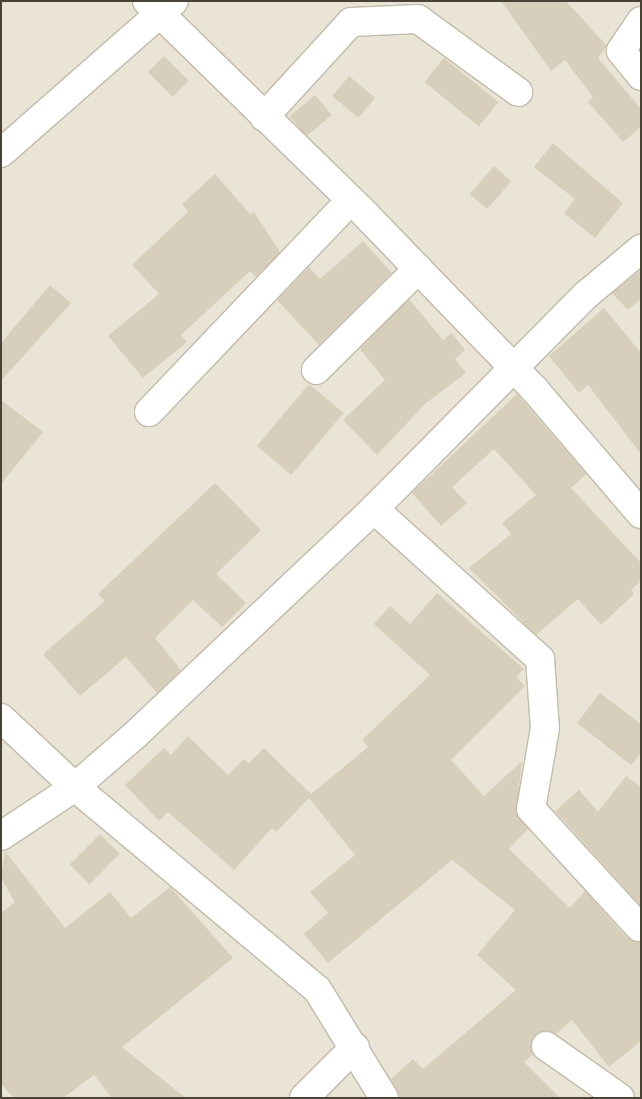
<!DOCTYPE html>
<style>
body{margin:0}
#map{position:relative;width:642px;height:1099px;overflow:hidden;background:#f5f2e7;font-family:"Nunito Sans",sans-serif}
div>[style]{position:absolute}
.residential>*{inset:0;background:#e9e4d5;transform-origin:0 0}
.building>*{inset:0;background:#d7cfbc;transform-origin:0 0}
.roads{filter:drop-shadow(1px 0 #c1bba9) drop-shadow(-1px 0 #c1bba9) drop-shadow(0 1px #c1bba9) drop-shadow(0 -1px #c1bba9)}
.minor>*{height:28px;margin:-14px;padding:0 14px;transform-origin:14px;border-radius:14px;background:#fff}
span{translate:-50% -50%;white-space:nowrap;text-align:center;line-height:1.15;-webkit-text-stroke:4px #fff;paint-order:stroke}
.frame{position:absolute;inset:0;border:2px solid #484336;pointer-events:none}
</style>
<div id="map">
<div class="residential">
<div style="left:1px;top:1px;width:640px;height:1097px"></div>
</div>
<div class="building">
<div style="clip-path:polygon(501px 1px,566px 1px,607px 46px,598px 58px,641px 109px,641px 127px,623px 142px,588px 102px,593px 97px,565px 60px,551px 71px)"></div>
<div style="left:164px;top:56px;width:35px;height:23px;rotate:45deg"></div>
<div style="left:444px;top:58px;width:70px;height:31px;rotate:39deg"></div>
<div style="left:349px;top:76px;width:34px;height:26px;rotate:40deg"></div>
<div style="left:315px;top:95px;width:26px;height:33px;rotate:50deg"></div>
<div style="clip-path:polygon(553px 143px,623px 203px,595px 238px,564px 213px,575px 199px,534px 167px)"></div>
<div style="left:494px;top:166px;width:23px;height:37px;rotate:41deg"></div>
<div style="clip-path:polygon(215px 174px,250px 214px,254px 212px,280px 252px,256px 277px,250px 271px,181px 335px,187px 342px,143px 378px,108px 336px,159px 294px,132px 265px,188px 212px,182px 204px)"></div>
<div style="clip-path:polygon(363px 241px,392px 273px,319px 345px,277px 300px,309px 267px,320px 279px)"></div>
<div style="clip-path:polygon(641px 270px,641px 299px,628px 310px,612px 293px)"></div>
<div style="clip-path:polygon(50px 285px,71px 303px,1px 381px,1px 343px)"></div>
<div style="clip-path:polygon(409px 299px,443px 340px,452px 333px,465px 350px,455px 359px,466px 373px,426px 403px,377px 455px,343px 420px,385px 380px,360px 349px)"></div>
<div style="clip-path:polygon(604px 308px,641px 353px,641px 454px,588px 385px,579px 393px,549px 356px)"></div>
<div style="left:309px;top:384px;width:45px;height:81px;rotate:40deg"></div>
<div style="clip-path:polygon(517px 394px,586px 474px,571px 488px,641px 563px,641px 581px,631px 590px,634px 594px,601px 625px,578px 599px,536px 635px,469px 568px,511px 534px,502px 523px,536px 495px,494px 449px,452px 487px,467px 503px,441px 526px,412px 493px)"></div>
<div style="clip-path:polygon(1px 400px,43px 432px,1px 484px)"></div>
<div style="clip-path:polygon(215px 483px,261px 530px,216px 574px,246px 603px,222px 627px,193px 600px,155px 638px,181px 670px,157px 693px,126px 657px,80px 696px,43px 654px,105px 601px,98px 594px)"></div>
<div style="clip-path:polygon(437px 593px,524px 669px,516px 677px,525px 686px,451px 760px,484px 796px,522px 761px,516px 813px,528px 829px,509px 849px,570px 908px,585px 891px,627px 938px,641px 942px,641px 1041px,609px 1067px,572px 1020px,556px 1034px,547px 1030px,533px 1037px,533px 1054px,524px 1062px,560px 1098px,400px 1098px,391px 1079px,413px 1059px,423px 1069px,516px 990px,477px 955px,515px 910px,452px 860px,328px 963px,304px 934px,328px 913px,310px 892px,355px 855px,309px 798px,276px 832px,272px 828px,234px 870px,168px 812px,159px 821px,125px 785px,164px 748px,171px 755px,188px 736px,228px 775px,244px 759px,249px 763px,264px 748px,311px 794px,368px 747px,362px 740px,430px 675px,374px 624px,390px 606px,410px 624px)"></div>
<div style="clip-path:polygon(600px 693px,641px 724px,641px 753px,631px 765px,577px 723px)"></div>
<div style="clip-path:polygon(626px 776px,641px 787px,641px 906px,555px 811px,579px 790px,598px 812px)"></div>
<div style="left:100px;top:834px;width:28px;height:43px;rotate:45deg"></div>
<div style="clip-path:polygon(5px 851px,65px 928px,110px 892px,131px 918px,170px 887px,233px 958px,122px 1047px,186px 1098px,112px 1098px,94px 1075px,63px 1098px,14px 1098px,1px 1084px,1px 913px,15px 902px,1px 878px)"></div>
</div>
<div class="roads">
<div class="minor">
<div style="left:147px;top:1px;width:306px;rotate:44.3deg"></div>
<div style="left:366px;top:215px;width:243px;rotate:46deg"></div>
<div style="left:535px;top:390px;width:163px;rotate:49.5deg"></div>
<div style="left:641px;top:21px;width:36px;rotate:124deg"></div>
<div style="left:621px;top:51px;width:32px;rotate:51deg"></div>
<div style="left:264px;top:117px;width:129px;rotate:-47.5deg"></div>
<div style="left:351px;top:22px;width:67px;rotate:-2.6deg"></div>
<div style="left:418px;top:19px;width:124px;rotate:36.1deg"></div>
<div style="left:1px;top:153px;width:230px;rotate:-41.3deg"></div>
<div style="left:316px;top:370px;width:144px;rotate:-44.7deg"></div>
<div style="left:149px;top:412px;width:291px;rotate:-46.4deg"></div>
<div style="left:374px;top:509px;width:224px;rotate:42.1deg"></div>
<div style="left:540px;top:659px;width:69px;rotate:85.9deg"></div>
<div style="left:545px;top:728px;width:82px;rotate:99.8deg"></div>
<div style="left:531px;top:809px;width:160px;rotate:47.5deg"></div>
<div style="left:1px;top:718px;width:101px;rotate:43deg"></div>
<div style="left:75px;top:787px;width:315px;rotate:39.9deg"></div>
<div style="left:317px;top:989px;width:128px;rotate:58.4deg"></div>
<div style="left:1px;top:836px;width:89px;rotate:-33.5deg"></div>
<div style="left:75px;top:787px;width:79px;rotate:-40.9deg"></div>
<div style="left:135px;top:735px;width:329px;rotate:-43.4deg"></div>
<div style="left:374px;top:509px;width:301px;rotate:-45.3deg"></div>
<div style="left:586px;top:295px;width:72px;rotate:-39.9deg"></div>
<div style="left:546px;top:1046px;width:90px;rotate:35.1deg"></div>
<div style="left:304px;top:1098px;width:72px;rotate:-45deg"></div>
</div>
</div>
<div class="frame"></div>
</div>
